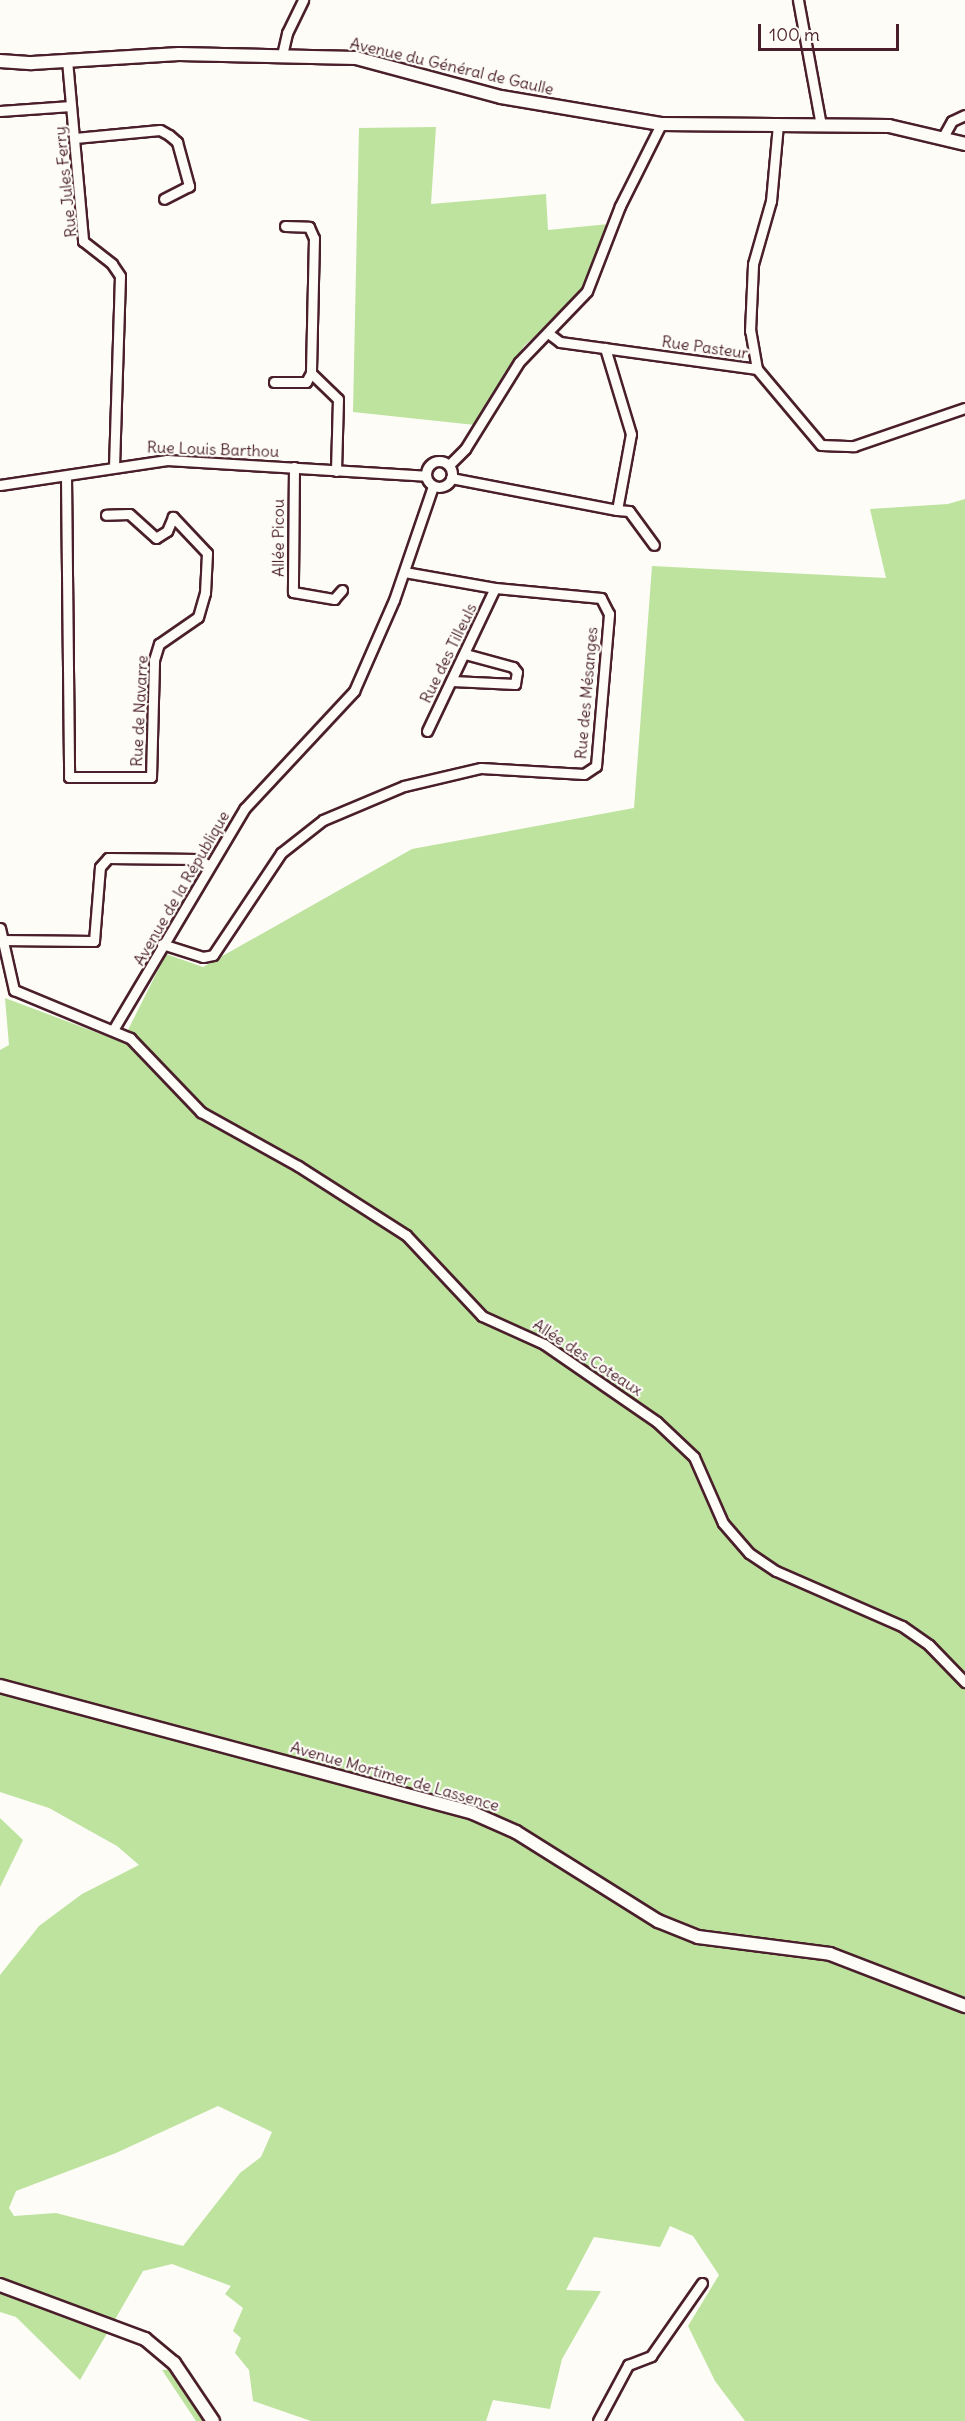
<!DOCTYPE html>
<meta charset="utf-8">
<style>
body{margin:0}
#map{position:relative;width:965px;height:2421px;overflow:hidden;background:#fdfcf7;font-family:Delius,sans-serif}
div>[style]{position:absolute}
.green>*{inset:0;background:#bde39e}
.roads{filter:drop-shadow(2px 0 #4a1f2b) drop-shadow(-2px 0 #4a1f2b) drop-shadow(0 2px #4a1f2b) drop-shadow(0 -2px #4a1f2b)}
.street>*{height:9px;margin:-4.5px;padding:0 4.5px;transform-origin:4.5px;border-radius:4.5px;background:#fdfcf7}
.street>.ring{margin:-4.5px;padding:0;box-sizing:content-box;background:none;border:9px solid #fdfcf7;border-radius:50%}
.secondary>*{height:12px;margin:-6px;padding:0 6px;transform-origin:6px;border-radius:6px;background:#fdfcf7}
span{translate:-50% -50%;white-space:nowrap;text-align:center;line-height:1.15;-webkit-text-stroke:4.5px #fdfcf7;paint-order:stroke}
.street-label{font-size:16px;color:#4a1f2b}
.scale{position:absolute;left:758px;top:24px;width:141px;height:27px;box-sizing:border-box;border:3px solid #4a1f2b;border-top:0;padding-left:8px;font-size:18px;line-height:21px;white-space:nowrap;color:#4a1f2b;-webkit-text-stroke:4px #fdfcf7;paint-order:stroke}
</style>
<div id="map">
<div class="green">
<div style="clip-path:polygon(436px 127px,431px 204px,546px 194px,548px 230px,609px 224px,586px 289px,524px 346px,475px 425px,353px 412px,359px 128px)"></div>
<div style="clip-path:polygon(evenodd,965px 499px,965px 2421px,745px 2421px,715px 2381px,688px 2326px,719px 2275px,693px 2236px,670px 2226px,660px 2247px,594px 2237px,566px 2290px,601px 2291px,562px 2359px,550px 2409px,493px 2400px,486px 2421px,311px 2421px,253px 2401px,249px 2370px,235px 2353px,241px 2338px,233px 2331px,243px 2308px,225px 2294px,231px 2286px,172px 2264px,143px 2271px,80px 2380px,16px 2317px,0 2312px,0 1975px,39px 1926px,82px 1894px,139px 1865px,117px 1846px,49px 1808px,0 1792px,0 1050px,9px 1045px,5px 998px,122px 1042px,166px 954px,203px 967px,412px 849px,634px 808px,652px 566px,886px 578px,870px 509px,948px 504px,965px 499px,218px 2106px,272px 2132px,261px 2157px,240px 2173px,183px 2246px,56px 2213px,14px 2216px,9px 2208px,16px 2191px,116px 2153px,218px 2106px)"></div>
<div style="clip-path:polygon(0 1818px,23px 1840px,0 1887px)"></div>
<div style="clip-path:polygon(189px 2369px,214px 2414px,220px 2421px,196px 2421px,162px 2370px)"></div>
</div>
<div class="roads">
<div class="street">
<div style="left:798px;top:0;width:127px;rotate:79.6deg"></div>
<div style="left:282px;top:55px;width:23px;rotate:-77deg"></div>
<div style="left:287px;top:33px;width:37px;rotate:-64deg"></div>
<div style="left:67px;top:60px;width:182px;rotate:84.9deg"></div>
<div style="left:83px;top:241px;width:37px;rotate:38deg"></div>
<div style="left:112px;top:264px;width:14px;rotate:56deg"></div>
<div style="left:120px;top:276px;width:191px;rotate:91.8deg"></div>
<div style="left:0;top:111px;width:71px;rotate:-4deg"></div>
<div style="left:943px;top:137px;width:18px;rotate:-61deg"></div>
<div style="left:952px;top:121px;width:14px;rotate:-25deg"></div>
<div style="left:75px;top:138px;width:85px;rotate:-5.4deg"></div>
<div style="left:160px;top:130px;width:10px;rotate:29deg"></div>
<div style="left:169px;top:135px;width:11px;rotate:41deg"></div>
<div style="left:177px;top:142px;width:46px;rotate:74.7deg"></div>
<div style="left:189px;top:186px;width:28px;rotate:153deg"></div>
<div style="left:285px;top:226px;width:24px;rotate:2deg"></div>
<div style="left:309px;top:227px;width:12px;rotate:66deg"></div>
<div style="left:314px;top:238px;width:135px;rotate:91.3deg"></div>
<div style="left:311px;top:373px;width:37px;rotate:44deg"></div>
<div style="left:338px;top:399px;width:72px;rotate:91.6deg"></div>
<div style="left:548px;top:333px;width:15px;rotate:37deg"></div>
<div style="left:560px;top:342px;width:199px;rotate:7.8deg"></div>
<div style="left:757px;top:369px;width:99px;rotate:49.9deg"></div>
<div style="left:821px;top:445px;width:33px;rotate:2deg"></div>
<div style="left:854px;top:446px;width:117px;rotate:-18.9deg"></div>
<div style="left:757px;top:369px;width:39px;rotate:-100deg"></div>
<div style="left:750px;top:331px;width:67px;rotate:-87.4deg"></div>
<div style="left:753px;top:264px;width:66px;rotate:-74.1deg"></div>
<div style="left:771px;top:201px;width:77px;rotate:-84.8deg"></div>
<div style="left:274px;top:382px;width:32px"></div>
<div style="left:306px;top:382px;width:10px;rotate:-61deg"></div>
<div class="ring" style="left:426px;top:461px;width:17px;height:17px"></div>
<div style="left:449px;top:465px;width:23px;rotate:-45deg"></div>
<div style="left:465px;top:449px;width:102px;rotate:-58.2deg"></div>
<div style="left:519px;top:362px;width:98px;rotate:-46.2deg"></div>
<div style="left:587px;top:291px;width:91px;rotate:-68.8deg"></div>
<div style="left:620px;top:206px;width:92px;rotate:-63.4deg"></div>
<div style="left:294px;top:467px;width:125px;rotate:90.5deg"></div>
<div style="left:293px;top:592px;width:42px;rotate:9.7deg"></div>
<div style="left:334px;top:599px;width:12px;rotate:-48deg"></div>
<div style="left:66px;top:477px;width:300px;rotate:89.4deg"></div>
<div style="left:69px;top:777px;width:82px"></div>
<div style="left:151px;top:777px;width:117px;rotate:-88.5deg"></div>
<div style="left:154px;top:660px;width:17px;rotate:-73deg"></div>
<div style="left:159px;top:644px;width:47px;rotate:-34.7deg"></div>
<div style="left:198px;top:617px;width:25px;rotate:-74deg"></div>
<div style="left:205px;top:593px;width:40px;rotate:-87.1deg"></div>
<div style="left:207px;top:553px;width:50px;rotate:-133.4deg"></div>
<div style="left:173px;top:517px;width:15px;rotate:113deg"></div>
<div style="left:167px;top:531px;width:13px;rotate:148deg"></div>
<div style="left:156px;top:538px;width:36px;rotate:-138deg"></div>
<div style="left:129px;top:514px;width:23px;rotate:178deg"></div>
<div style="left:451px;top:478px;width:169px;rotate:10.9deg"></div>
<div style="left:617px;top:510px;width:77px;rotate:-79.6deg"></div>
<div style="left:631px;top:434px;width:90px;rotate:-106.8deg"></div>
<div style="left:0;top:485px;width:169px;rotate:-8.5deg"></div>
<div style="left:167px;top:460px;width:259px;rotate:3.5deg"></div>
<div style="left:617px;top:510px;width:12px;rotate:5deg"></div>
<div style="left:629px;top:511px;width:42px;rotate:53.7deg"></div>
<div style="left:452px;top:681px;width:63px;rotate:2.7deg"></div>
<div style="left:515px;top:684px;width:12px;rotate:-81deg"></div>
<div style="left:517px;top:672px;width:6px;rotate:-129deg"></div>
<div style="left:513px;top:667px;width:50px;rotate:-164.8deg"></div>
<div style="left:427px;top:731px;width:158px;rotate:-64.6deg"></div>
<div style="left:0;top:928px;width:64px;rotate:77.3deg"></div>
<div style="left:14px;top:990px;width:126px;rotate:22.5deg"></div>
<div style="left:130px;top:1038px;width:103px;rotate:46.2deg"></div>
<div style="left:201px;top:1112px;width:111px;rotate:29.1deg"></div>
<div style="left:298px;top:1166px;width:128px;rotate:32.6deg"></div>
<div style="left:406px;top:1235px;width:111px;rotate:46.8deg"></div>
<div style="left:482px;top:1316px;width:68px;rotate:24.3deg"></div>
<div style="left:544px;top:1344px;width:137px;rotate:34.6deg"></div>
<div style="left:657px;top:1422px;width:51px;rotate:43.4deg"></div>
<div style="left:694px;top:1457px;width:72px;rotate:66.3deg"></div>
<div style="left:723px;top:1523px;width:40px;rotate:49deg"></div>
<div style="left:749px;top:1553px;width:32px;rotate:34deg"></div>
<div style="left:776px;top:1571px;width:137px;rotate:23.6deg"></div>
<div style="left:902px;top:1626px;width:33px;rotate:35deg"></div>
<div style="left:929px;top:1645px;width:52px;rotate:45.8deg"></div>
<div style="left:0;top:940px;width:94px;rotate:0.6deg"></div>
<div style="left:94px;top:941px;width:74px;rotate:-85.4deg"></div>
<div style="left:100px;top:867px;width:12px;rotate:-48deg"></div>
<div style="left:108px;top:858px;width:90px;rotate:0.6deg"></div>
<div style="left:198px;top:859px;width:12px;rotate:31deg"></div>
<div style="left:162px;top:944px;width:43px;rotate:17.6deg"></div>
<div style="left:203px;top:957px;width:10px;rotate:-11deg"></div>
<div style="left:213px;top:955px;width:123px;rotate:-56.3deg"></div>
<div style="left:281px;top:853px;width:53px;rotate:-38.2deg"></div>
<div style="left:323px;top:820px;width:88px;rotate:-22.8deg"></div>
<div style="left:404px;top:786px;width:79px;rotate:-13.2deg"></div>
<div style="left:481px;top:768px;width:103px;rotate:3.3deg"></div>
<div style="left:584px;top:774px;width:14px;rotate:-34deg"></div>
<div style="left:596px;top:766px;width:153px;rotate:-85.1deg"></div>
<div style="left:609px;top:614px;width:18px;rotate:-117deg"></div>
<div style="left:601px;top:598px;width:106px;rotate:-174.6deg"></div>
<div style="left:495px;top:588px;width:92px;rotate:-170deg"></div>
<div style="left:113px;top:1030px;width:258px;rotate:-59.3deg"></div>
<div style="left:245px;top:808px;width:160px;rotate:-47deg"></div>
<div style="left:354px;top:691px;width:99px;rotate:-66.3deg"></div>
<div style="left:394px;top:600px;width:120px;rotate:-71.1deg"></div>
<div style="left:598px;top:2421px;width:64px;rotate:-61.8deg"></div>
<div style="left:628px;top:2365px;width:25px;rotate:-21deg"></div>
<div style="left:651px;top:2356px;width:89px;rotate:-55.1deg"></div>
</div>
<div class="secondary">
<div style="left:0;top:61px;width:32px;rotate:4deg"></div>
<div style="left:32px;top:63px;width:147px;rotate:-3.5deg"></div>
<div style="left:179px;top:54px;width:177px;rotate:1.3deg"></div>
<div style="left:356px;top:58px;width:150px;rotate:15.1deg"></div>
<div style="left:501px;top:97px;width:162px;rotate:9.6deg"></div>
<div style="left:661px;top:124px;width:228px;rotate:0.5deg"></div>
<div style="left:889px;top:126px;width:78px;rotate:13.3deg"></div>
<div style="left:0;top:1686px;width:490px;rotate:15deg"></div>
<div style="left:473px;top:1813px;width:47px;rotate:23.8deg"></div>
<div style="left:516px;top:1832px;width:168px;rotate:32.1deg"></div>
<div style="left:658px;top:1921px;width:43px;rotate:21.8deg"></div>
<div style="left:698px;top:1937px;width:133px;rotate:7.3deg"></div>
<div style="left:830px;top:1954px;width:145px;rotate:21.1deg"></div>
<div style="left:0;top:2285px;width:155px;rotate:20.4deg"></div>
<div style="left:145px;top:2339px;width:38px;rotate:40deg"></div>
<div style="left:174px;top:2363px;width:70px;rotate:56.1deg"></div>
</div>
</div>
<div class="street-label">
<span style="left:452px;top:66px;rotate:13deg">Avenue du Général de Gaulle</span>
<span style="left:65px;top:182px;rotate:-96deg">Rue Jules Ferry</span>
<span style="left:705px;top:347px;rotate:8deg">Rue Pasteur</span>
<span style="left:213px;top:449px;rotate:2deg">Rue Louis Barthou</span>
<span style="left:278px;top:538px;rotate:-90deg">Allée Picou</span>
<span style="left:448px;top:653px;rotate:-64deg">Rue des Tilleuls</span>
<span style="left:586px;top:693px;rotate:-85deg">Rue des Mésanges</span>
<span style="left:139px;top:711px;rotate:-87deg">Rue de Navarre</span>
<span style="left:181px;top:888px;rotate:-60deg">Avenue de la République</span>
<span style="left:588px;top:1357px;rotate:33deg">Allée des Coteaux</span>
<span style="left:395px;top:1776px;rotate:16deg">Avenue Mortimer de Lassence</span>
</div>
<div class="scale">100 m</div>
</div>
